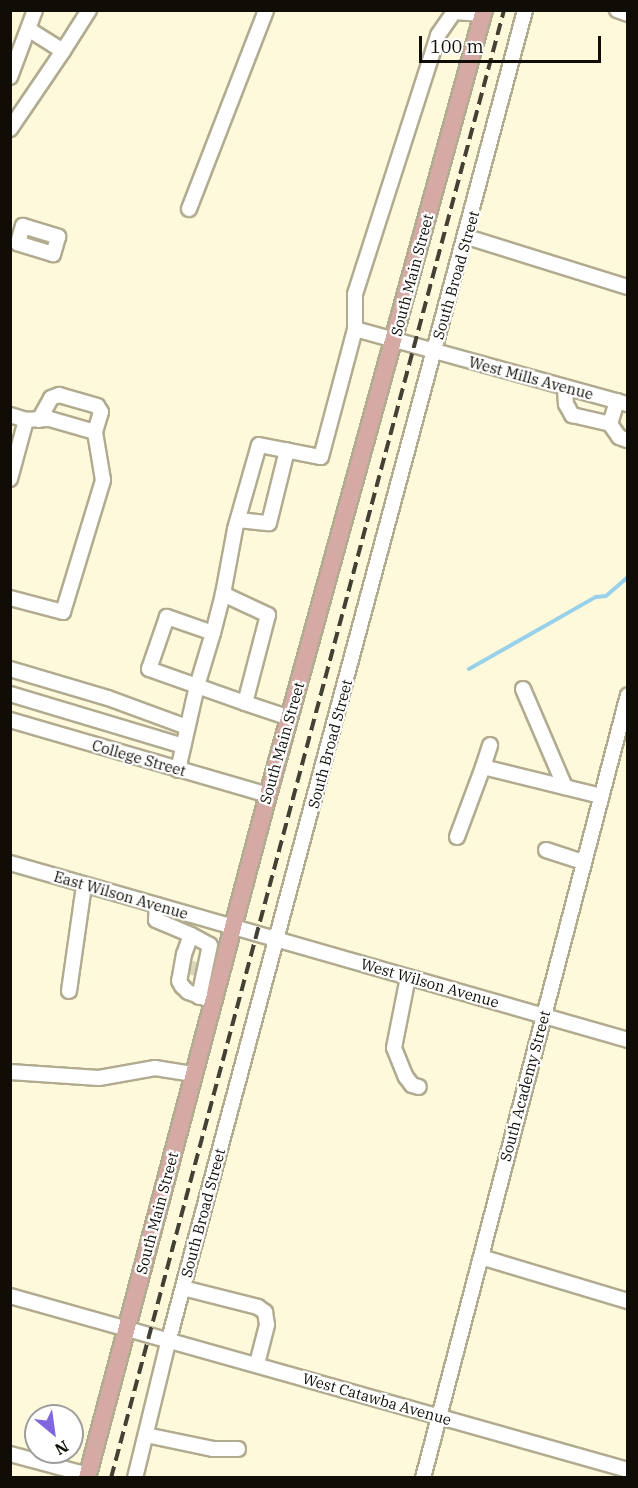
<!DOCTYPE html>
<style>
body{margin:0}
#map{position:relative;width:638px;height:1488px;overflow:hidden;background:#fff9dc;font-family:"IBM Plex Serif",serif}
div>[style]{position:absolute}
.stream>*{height:4px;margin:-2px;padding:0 2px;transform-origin:2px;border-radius:2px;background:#99d1ea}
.minor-tunnel>*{height:14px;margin-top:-7px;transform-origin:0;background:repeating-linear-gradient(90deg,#dbd6bc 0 14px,transparent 0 21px)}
.roads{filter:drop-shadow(2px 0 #b1ab90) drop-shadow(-2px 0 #b1ab90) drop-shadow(0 2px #b1ab90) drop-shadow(0 -2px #b1ab90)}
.minor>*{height:14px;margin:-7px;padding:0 7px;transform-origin:7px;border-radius:7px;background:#fff}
.major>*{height:16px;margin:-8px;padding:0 8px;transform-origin:8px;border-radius:8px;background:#d5a9a4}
.rail>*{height:4px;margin-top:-2px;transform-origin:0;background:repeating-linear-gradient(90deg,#444134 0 12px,transparent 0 18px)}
span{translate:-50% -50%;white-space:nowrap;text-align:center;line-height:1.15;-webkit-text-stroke:4.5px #fff;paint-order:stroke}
.street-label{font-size:15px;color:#0f0d05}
.frame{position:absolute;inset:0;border:12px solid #0f0d05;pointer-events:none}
.north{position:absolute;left:24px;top:1404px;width:60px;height:60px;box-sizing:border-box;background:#fff;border:2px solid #9f9e9b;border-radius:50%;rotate:151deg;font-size:16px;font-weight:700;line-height:24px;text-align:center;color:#0f0d05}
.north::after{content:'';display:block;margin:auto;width:21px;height:27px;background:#8265e0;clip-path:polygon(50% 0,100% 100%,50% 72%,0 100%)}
.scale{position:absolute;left:419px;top:36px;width:182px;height:27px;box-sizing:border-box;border:3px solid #0f0d05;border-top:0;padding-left:8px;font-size:18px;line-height:21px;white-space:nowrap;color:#0f0d05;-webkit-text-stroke:4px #fff;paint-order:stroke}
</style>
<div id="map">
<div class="stream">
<div style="left:469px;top:669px;width:146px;rotate:-29.6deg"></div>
<div style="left:596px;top:597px;width:10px;rotate:-6deg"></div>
<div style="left:606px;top:596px;width:29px;rotate:-41deg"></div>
</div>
<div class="minor-tunnel">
<div style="left:189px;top:967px;width:15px;rotate:16deg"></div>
</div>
<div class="roads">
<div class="minor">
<div style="left:617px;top:10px;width:12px;rotate:20deg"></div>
<div style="left:63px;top:51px;width:49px;rotate:-57.6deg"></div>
<div style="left:10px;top:77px;width:72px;rotate:-69.5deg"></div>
<div style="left:10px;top:129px;width:94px;rotate:-55.8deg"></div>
<div style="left:63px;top:51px;width:41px;rotate:-147.8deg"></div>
<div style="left:189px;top:209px;width:213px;rotate:-68.8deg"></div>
<div style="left:23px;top:226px;width:37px;rotate:17deg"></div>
<div style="left:58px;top:237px;width:18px;rotate:106deg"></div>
<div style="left:53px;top:254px;width:37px;rotate:-163deg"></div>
<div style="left:18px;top:243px;width:18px;rotate:-74deg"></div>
<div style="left:467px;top:237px;width:169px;rotate:17.3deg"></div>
<div style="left:355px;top:329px;width:283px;rotate:15.4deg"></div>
<div style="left:565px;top:387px;width:17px;rotate:87deg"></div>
<div style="left:566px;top:404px;width:13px;rotate:61deg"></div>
<div style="left:572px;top:415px;width:39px;rotate:13deg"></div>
<div style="left:610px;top:424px;width:24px;rotate:-73deg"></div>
<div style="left:10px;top:415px;width:17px;rotate:17deg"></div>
<div style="left:26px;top:420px;width:61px;rotate:105.2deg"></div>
<div style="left:39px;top:420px;width:25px;rotate:-61deg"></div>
<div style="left:51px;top:398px;width:9px;rotate:-21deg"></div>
<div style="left:59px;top:395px;width:40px;rotate:16deg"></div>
<div style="left:97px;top:406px;width:7px;rotate:56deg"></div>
<div style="left:101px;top:412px;width:21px;rotate:107deg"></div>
<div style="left:610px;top:424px;width:16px;rotate:55deg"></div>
<div style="left:619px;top:437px;width:9px;rotate:21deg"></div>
<div style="left:238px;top:520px;width:31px;rotate:6deg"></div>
<div style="left:269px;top:523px;width:75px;rotate:-76.1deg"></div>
<div style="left:10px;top:598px;width:55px;rotate:14.8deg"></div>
<div style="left:63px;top:612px;width:138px;rotate:-73.1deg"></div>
<div style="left:103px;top:480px;width:49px;rotate:-99.5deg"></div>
<div style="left:95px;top:432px;width:47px;rotate:-163.9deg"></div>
<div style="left:50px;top:419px;width:24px;rotate:178deg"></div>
<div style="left:213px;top:633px;width:49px;rotate:-160.8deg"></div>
<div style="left:167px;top:617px;width:55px;rotate:109.1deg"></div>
<div style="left:149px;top:669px;width:51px;rotate:19.5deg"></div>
<div style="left:197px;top:686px;width:55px;rotate:-73.2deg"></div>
<div style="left:213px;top:633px;width:40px;rotate:-75.6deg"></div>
<div style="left:10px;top:669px;width:102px;rotate:16.5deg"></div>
<div style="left:108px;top:698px;width:84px;rotate:20.2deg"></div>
<div style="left:523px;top:689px;width:107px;rotate:66.8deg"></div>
<div style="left:10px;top:694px;width:181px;rotate:16.7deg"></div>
<div style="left:290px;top:718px;width:47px;rotate:-161.6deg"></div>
<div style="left:245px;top:703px;width:91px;rotate:-75.4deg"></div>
<div style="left:268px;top:615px;width:50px;rotate:-155deg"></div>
<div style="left:223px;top:594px;width:66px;rotate:-79.5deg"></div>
<div style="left:235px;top:529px;width:87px;rotate:-74.1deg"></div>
<div style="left:259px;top:445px;width:63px;rotate:11deg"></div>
<div style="left:321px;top:457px;width:132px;rotate:-75.1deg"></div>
<div style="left:355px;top:329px;width:35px;rotate:-90deg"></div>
<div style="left:355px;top:294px;width:272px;rotate:-72.2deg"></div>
<div style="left:438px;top:35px;width:28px;rotate:-55deg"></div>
<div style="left:454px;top:12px;width:29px;rotate:4deg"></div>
<div style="left:10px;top:720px;width:269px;rotate:16.2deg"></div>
<div style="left:483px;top:767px;width:23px;rotate:-72deg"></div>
<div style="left:178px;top:770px;width:86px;rotate:-77.3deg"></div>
<div style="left:197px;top:686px;width:51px;rotate:19.5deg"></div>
<div style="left:457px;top:837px;width:75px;rotate:-69.6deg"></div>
<div style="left:483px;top:767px;width:122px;rotate:13.8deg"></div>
<div style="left:546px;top:850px;width:40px;rotate:18deg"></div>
<div style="left:10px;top:863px;width:643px;rotate:15.98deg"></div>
<div style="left:157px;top:905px;width:15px;rotate:94deg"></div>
<div style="left:156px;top:920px;width:38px;rotate:23deg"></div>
<div style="left:191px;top:935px;width:20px;rotate:110deg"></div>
<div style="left:184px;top:954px;width:27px;rotate:100deg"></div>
<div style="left:179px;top:981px;width:6px;rotate:59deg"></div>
<div style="left:182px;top:986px;width:8px;rotate:45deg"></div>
<div style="left:188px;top:992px;width:27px;rotate:20deg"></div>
<div style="left:191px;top:935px;width:21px;rotate:28deg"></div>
<div style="left:210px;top:945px;width:53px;rotate:101.9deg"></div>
<div style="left:408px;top:977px;width:72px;rotate:101.2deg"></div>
<div style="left:394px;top:1048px;width:31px;rotate:68deg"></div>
<div style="left:406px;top:1077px;width:10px;rotate:53deg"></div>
<div style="left:412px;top:1085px;width:7px;rotate:16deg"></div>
<div style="left:69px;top:991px;width:107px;rotate:-81.9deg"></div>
<div style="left:10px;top:1072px;width:89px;rotate:3.9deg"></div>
<div style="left:99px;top:1078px;width:57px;rotate:-10.1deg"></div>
<div style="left:155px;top:1068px;width:39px;rotate:9deg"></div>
<div style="left:481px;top:1257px;width:153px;rotate:16.7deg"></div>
<div style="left:183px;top:1288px;width:77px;rotate:14.2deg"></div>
<div style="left:258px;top:1307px;width:9px;rotate:36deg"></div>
<div style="left:265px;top:1312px;width:13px;rotate:81deg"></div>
<div style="left:267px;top:1325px;width:40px;rotate:104.4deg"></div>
<div style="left:10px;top:1296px;width:642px;rotate:15.72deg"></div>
<div style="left:146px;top:1435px;width:68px;rotate:11.8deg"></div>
<div style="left:213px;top:1449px;width:25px"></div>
<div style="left:10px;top:1454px;width:81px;rotate:15.1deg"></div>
<div style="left:135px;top:1478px;width:143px;rotate:-76.3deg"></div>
<div style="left:169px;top:1339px;width:1376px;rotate:-75deg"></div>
<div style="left:423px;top:1478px;width:809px;rotate:-75.33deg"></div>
</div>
<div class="major">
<div style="left:87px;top:1478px;width:707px;rotate:-75.16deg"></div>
<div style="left:268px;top:795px;width:814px;rotate:-74.62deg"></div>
</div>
</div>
<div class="rail">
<div style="left:111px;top:1478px;width:1520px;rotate:-75.01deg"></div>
</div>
<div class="street-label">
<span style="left:412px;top:275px;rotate:-75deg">South Main Street</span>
<span style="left:456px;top:275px;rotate:-74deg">South Broad Street</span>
<span style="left:531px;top:378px;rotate:15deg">West Mills Avenue</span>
<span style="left:282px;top:743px;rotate:-74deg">South Main Street</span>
<span style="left:330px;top:744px;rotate:-75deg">South Broad Street</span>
<span style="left:139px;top:758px;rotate:16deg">College Street</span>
<span style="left:121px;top:895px;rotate:16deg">East Wilson Avenue</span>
<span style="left:430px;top:983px;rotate:16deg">West Wilson Avenue</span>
<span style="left:525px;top:1086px;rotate:-75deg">South Academy Street</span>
<span style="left:157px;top:1213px;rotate:-75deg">South Main Street</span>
<span style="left:203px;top:1213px;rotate:-75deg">South Broad Street</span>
<span style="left:377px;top:1399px;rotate:16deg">West Catawba Avenue</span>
</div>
<div class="frame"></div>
<div class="north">N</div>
<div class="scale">100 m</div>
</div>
